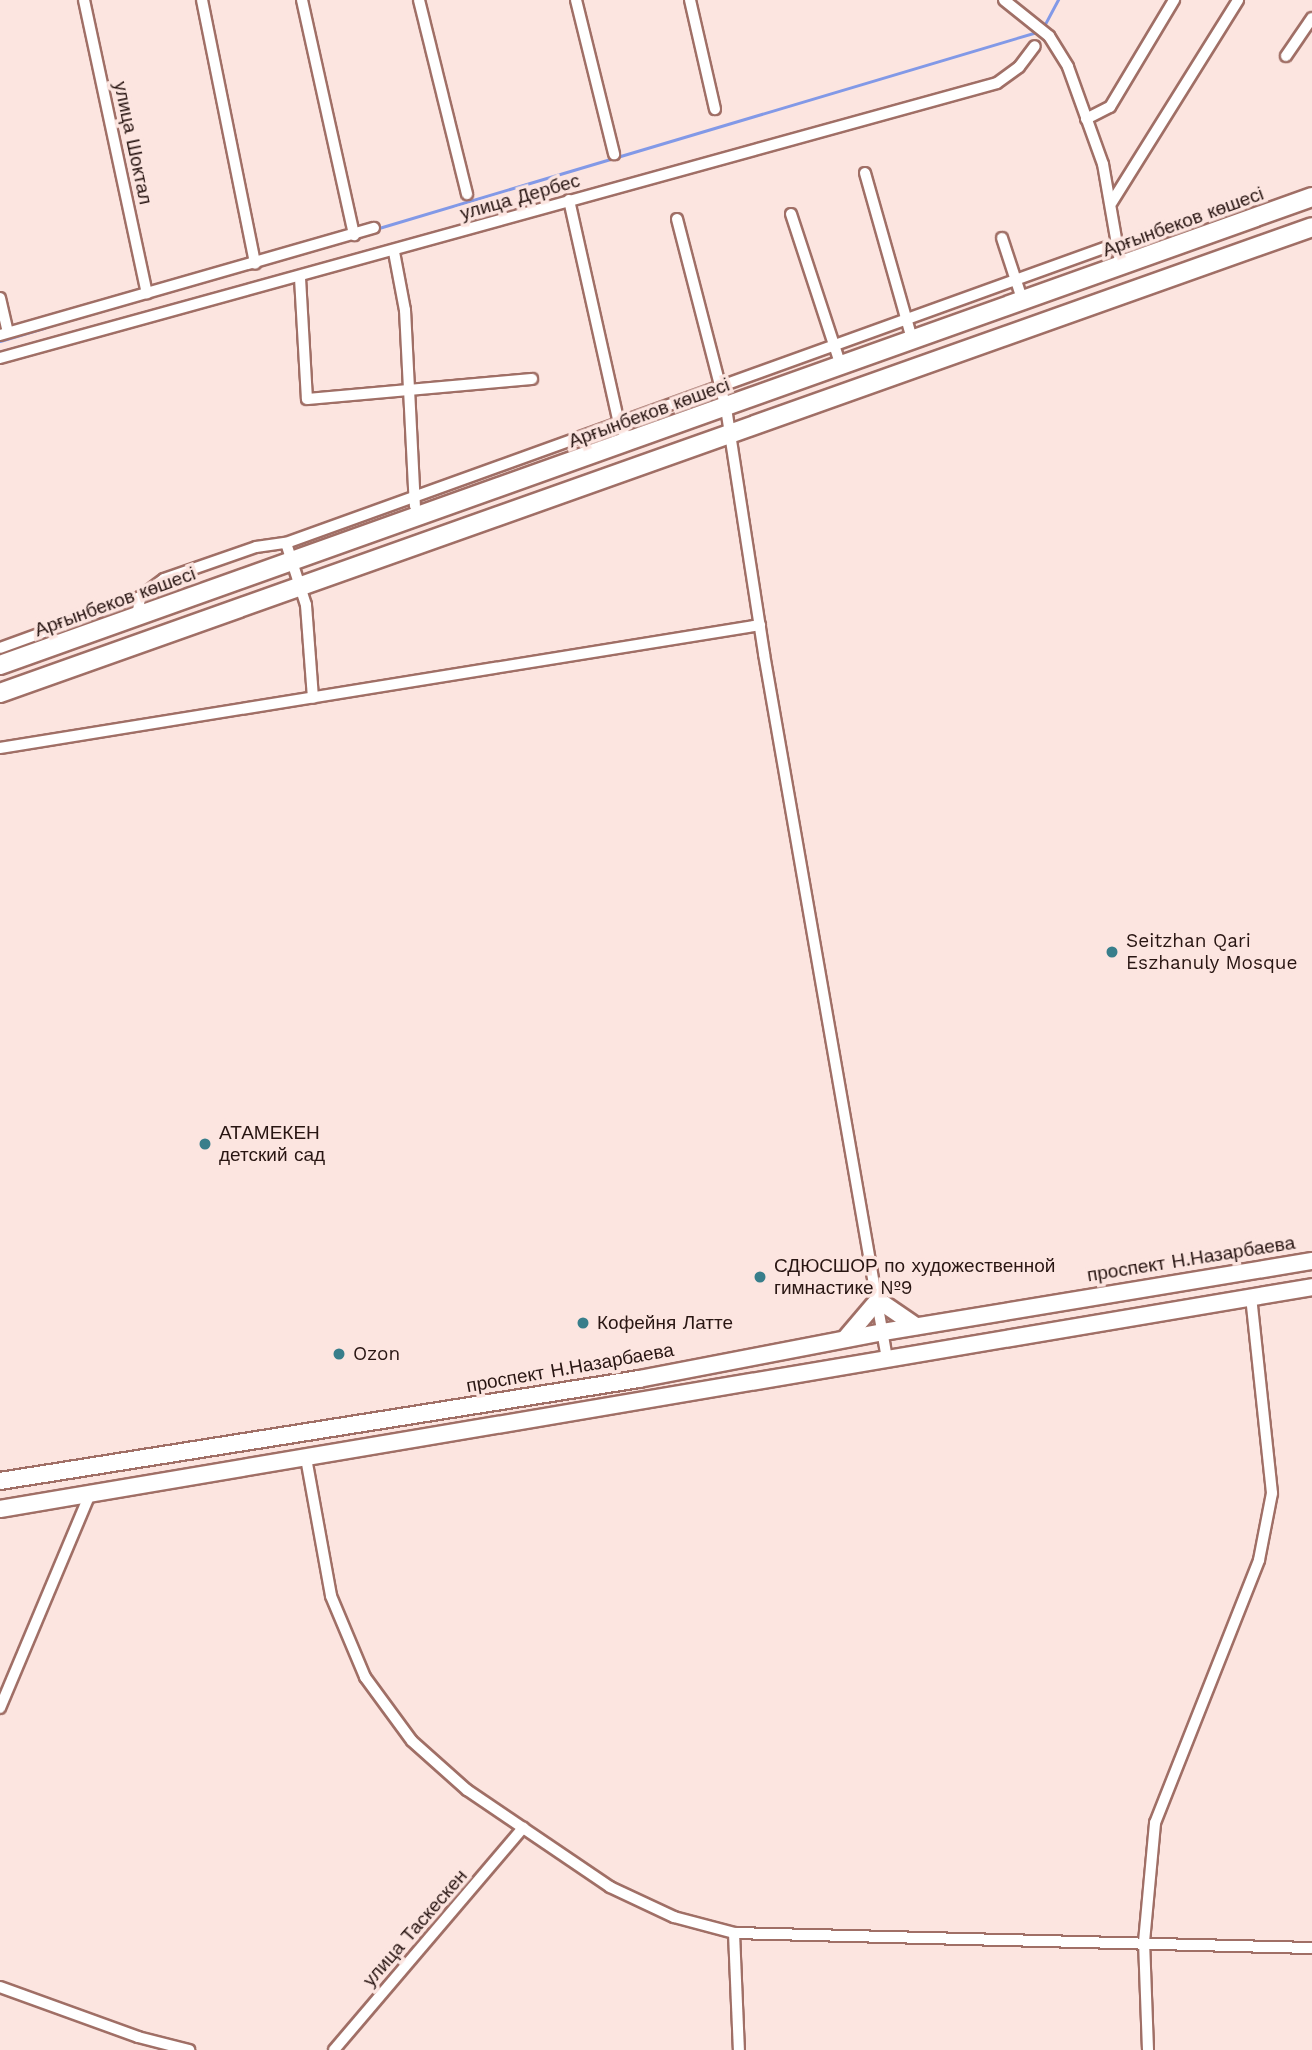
<!DOCTYPE html>
<meta charset="utf-8">
<style>
body{margin:0}
#map{position:relative;width:1312px;height:2050px;overflow:hidden;background:#fce5e0;font-family:"Work Sans",sans-serif}
div>[style]{position:absolute}
.stream>*{height:2.5px;margin:-1.25px;padding:0 1.25px;transform-origin:1.25px;border-radius:1.25px;background:#8299e7}
.roads{filter:drop-shadow(2px 0 #a06f66) drop-shadow(-2px 0 #a06f66) drop-shadow(0 2px #a06f66) drop-shadow(0 -2px #a06f66)}
.street>*{height:10px;margin:-5px;padding:0 5px;transform-origin:5px;border-radius:5px;background:#fff}
.secondary>*{height:16px;margin:-8px;padding:0 8px;transform-origin:8px;border-radius:8px;background:#fff}
.primary>*{height:18px;margin:-9px;padding:0 9px;transform-origin:9px;border-radius:9px;background:#fff}
.dots>*{width:19px;height:19px;translate:-50% -50%;box-sizing:border-box;border:4px solid #fce5e0;border-radius:50%}
span{translate:-50% -50%;white-space:nowrap;text-align:center;line-height:1.15;-webkit-text-stroke:7px #fce5e0;paint-order:stroke}
.street-label{font-size:19px;color:#281512}
.poi-label{font-size:19px;color:#281512}
.left{translate:0 -50%;text-align:left}
</style>
<div id="map">
<div class="stream">
<div style="left:1044px;top:26px;width:30px;rotate:-62deg"></div>
<div style="left:379px;top:228px;width:687px;rotate:-16.59deg"></div>
<div style="left:0;top:341px;width:46px;rotate:-16.5deg"></div>
</div>
<div class="roads">
<div class="street">
<div style="left:84px;top:0;width:300px;rotate:77.9deg"></div>
<div style="left:202px;top:0;width:269px;rotate:78.6deg"></div>
<div style="left:302px;top:0;width:241px;rotate:77.5deg"></div>
<div style="left:419px;top:0;width:200px;rotate:76.1deg"></div>
<div style="left:576px;top:0;width:159px;rotate:76.1deg"></div>
<div style="left:690px;top:0;width:112px;rotate:77.1deg"></div>
<div style="left:1004px;top:0;width:58px;rotate:38.7deg"></div>
<div style="left:1049px;top:36px;width:36px;rotate:58deg"></div>
<div style="left:1068px;top:67px;width:103px;rotate:70.2deg"></div>
<div style="left:1103px;top:164px;width:105px;rotate:80.1deg"></div>
<div style="left:1286px;top:56px;width:46px;rotate:-55.6deg"></div>
<div style="left:1086px;top:119px;width:27px;rotate:-27deg"></div>
<div style="left:1110px;top:107px;width:125px;rotate:-59.1deg"></div>
<div style="left:865px;top:173px;width:173px;rotate:74.2deg"></div>
<div style="left:569px;top:200px;width:230px;rotate:77.4deg"></div>
<div style="left:619px;top:424px;width:21px;rotate:61deg"></div>
<div style="left:1112px;top:202px;width:238px;rotate:-58deg"></div>
<div style="left:791px;top:214px;width:160px;rotate:71.8deg"></div>
<div style="left:677px;top:219px;width:195px;rotate:75.5deg"></div>
<div style="left:726px;top:408px;width:249px;rotate:81.2deg"></div>
<div style="left:764px;top:654px;width:716px;rotate:80.1deg"></div>
<div style="left:1002px;top:238px;width:67px;rotate:71.8deg"></div>
<div style="left:394px;top:252px;width:59px;rotate:79.3deg"></div>
<div style="left:405px;top:310px;width:196px;rotate:87.1deg"></div>
<div style="left:300px;top:278px;width:121px;rotate:86.7deg"></div>
<div style="left:307px;top:399px;width:226px;rotate:-5.1deg"></div>
<div style="left:0;top:298px;width:35px;rotate:77deg"></div>
<div style="left:0;top:335px;width:389px;rotate:-16deg"></div>
<div style="left:0;top:358px;width:1034px;rotate:-15.42deg"></div>
<div style="left:997px;top:83px;width:27px;rotate:-36deg"></div>
<div style="left:1019px;top:67px;width:26px;rotate:-53deg"></div>
<div style="left:286px;top:543px;width:881px;rotate:-19.83deg"></div>
<div style="left:137px;top:617px;width:20px;rotate:-81deg"></div>
<div style="left:140px;top:597px;width:30px;rotate:-37deg"></div>
<div style="left:164px;top:579px;width:97px;rotate:-19.2deg"></div>
<div style="left:256px;top:547px;width:30px;rotate:-8deg"></div>
<div style="left:286px;top:543px;width:65px;rotate:72.1deg"></div>
<div style="left:306px;top:605px;width:93px;rotate:85.7deg"></div>
<div style="left:0;top:648px;width:149px;rotate:-20deg"></div>
<div style="left:0;top:748px;width:770px;rotate:-9.19deg"></div>
<div style="left:306px;top:1458px;width:140px;rotate:79.7deg"></div>
<div style="left:331px;top:1596px;width:88px;rotate:67.2deg"></div>
<div style="left:365px;top:1677px;width:79px;rotate:53.7deg"></div>
<div style="left:412px;top:1741px;width:74px;rotate:41.7deg"></div>
<div style="left:467px;top:1790px;width:173px;rotate:34.1deg"></div>
<div style="left:610px;top:1887px;width:71px;rotate:25.1deg"></div>
<div style="left:674px;top:1917px;width:62px;rotate:14.9deg"></div>
<div style="left:734px;top:1933px;width:117px;rotate:87.6deg"></div>
<div style="left:0;top:1708px;width:235px;rotate:-67.2deg"></div>
<div style="left:734px;top:1933px;width:578px;rotate:1.49deg"></div>
<div style="left:0;top:1987px;width:147px;rotate:19.9deg"></div>
<div style="left:138px;top:2037px;width:53px;rotate:14.3deg"></div>
<div style="left:334px;top:2050px;width:292px;rotate:-49.6deg"></div>
<div style="left:1148px;top:2050px;width:108px;rotate:-92.1deg"></div>
<div style="left:1144px;top:1942px;width:120px;rotate:-84.7deg"></div>
<div style="left:1155px;top:1823px;width:283px;rotate:-68.4deg"></div>
<div style="left:1259px;top:1560px;width:68px;rotate:-79deg"></div>
<div style="left:1272px;top:1493px;width:197px;rotate:-96.1deg"></div>
</div>
<div class="secondary">
<div style="left:845px;top:1339px;width:51px;rotate:-49.8deg"></div>
<div style="left:878px;top:1300px;width:46px;rotate:34.4deg"></div>
<div style="left:0;top:1481px;width:647px;rotate:-9.07deg"></div>
<div style="left:639px;top:1379px;width:248px;rotate:-10.9deg"></div>
<div style="left:883px;top:1332px;width:435px;rotate:-9.4deg"></div>
<div style="left:0;top:1509px;width:1331px;rotate:-9.6deg"></div>
</div>
<div class="primary">
<div style="left:0;top:665px;width:1393px;rotate:-19.63deg"></div>
<div style="left:0;top:693px;width:1392px;rotate:-19.55deg"></div>
</div>
</div>
<div class="dots">
<div style="left:1112px;top:952px;background:#387e8b"></div>
<div style="left:205px;top:1144px;background:#387e8b"></div>
<div style="left:760px;top:1277px;background:#387e8b"></div>
<div style="left:583px;top:1323px;background:#387e8b"></div>
<div style="left:339px;top:1354px;background:#387e8b"></div>
</div>
<div class="street-label">
<span style="left:133px;top:143px;rotate:78deg">улица Шоктал</span>
<span style="left:520px;top:197px;rotate:-16deg">улица Дербес</span>
<span style="left:1183px;top:222px;rotate:-20deg">Арғынбеков көшесі</span>
<span style="left:649px;top:413px;rotate:-20deg">Арғынбеков көшесі</span>
<span style="left:115px;top:602px;rotate:-20deg">Арғынбеков көшесі</span>
<span style="left:1191px;top:1259px;rotate:-9deg">проспект Н.Назарбаева</span>
<span style="left:570px;top:1368px;rotate:-10deg">проспект Н.Назарбаева</span>
<span style="left:415px;top:1928px;rotate:-49deg">улица Таскескен</span>
</div>
<div class="poi-label">
<span class="left" style="left:1126px;top:952px">Seitzhan Qari<br>Eszhanuly Mosque</span>
<span class="left" style="left:219px;top:1144px">АТАМЕКЕН<br>детский сад</span>
<span class="left" style="left:774px;top:1277px">СДЮСШОР по художественной<br>гимнастике №9</span>
<span class="left" style="left:597px;top:1323px">Кофейня Латте</span>
<span class="left" style="left:353px;top:1354px">Ozon</span>
</div>
</div>
